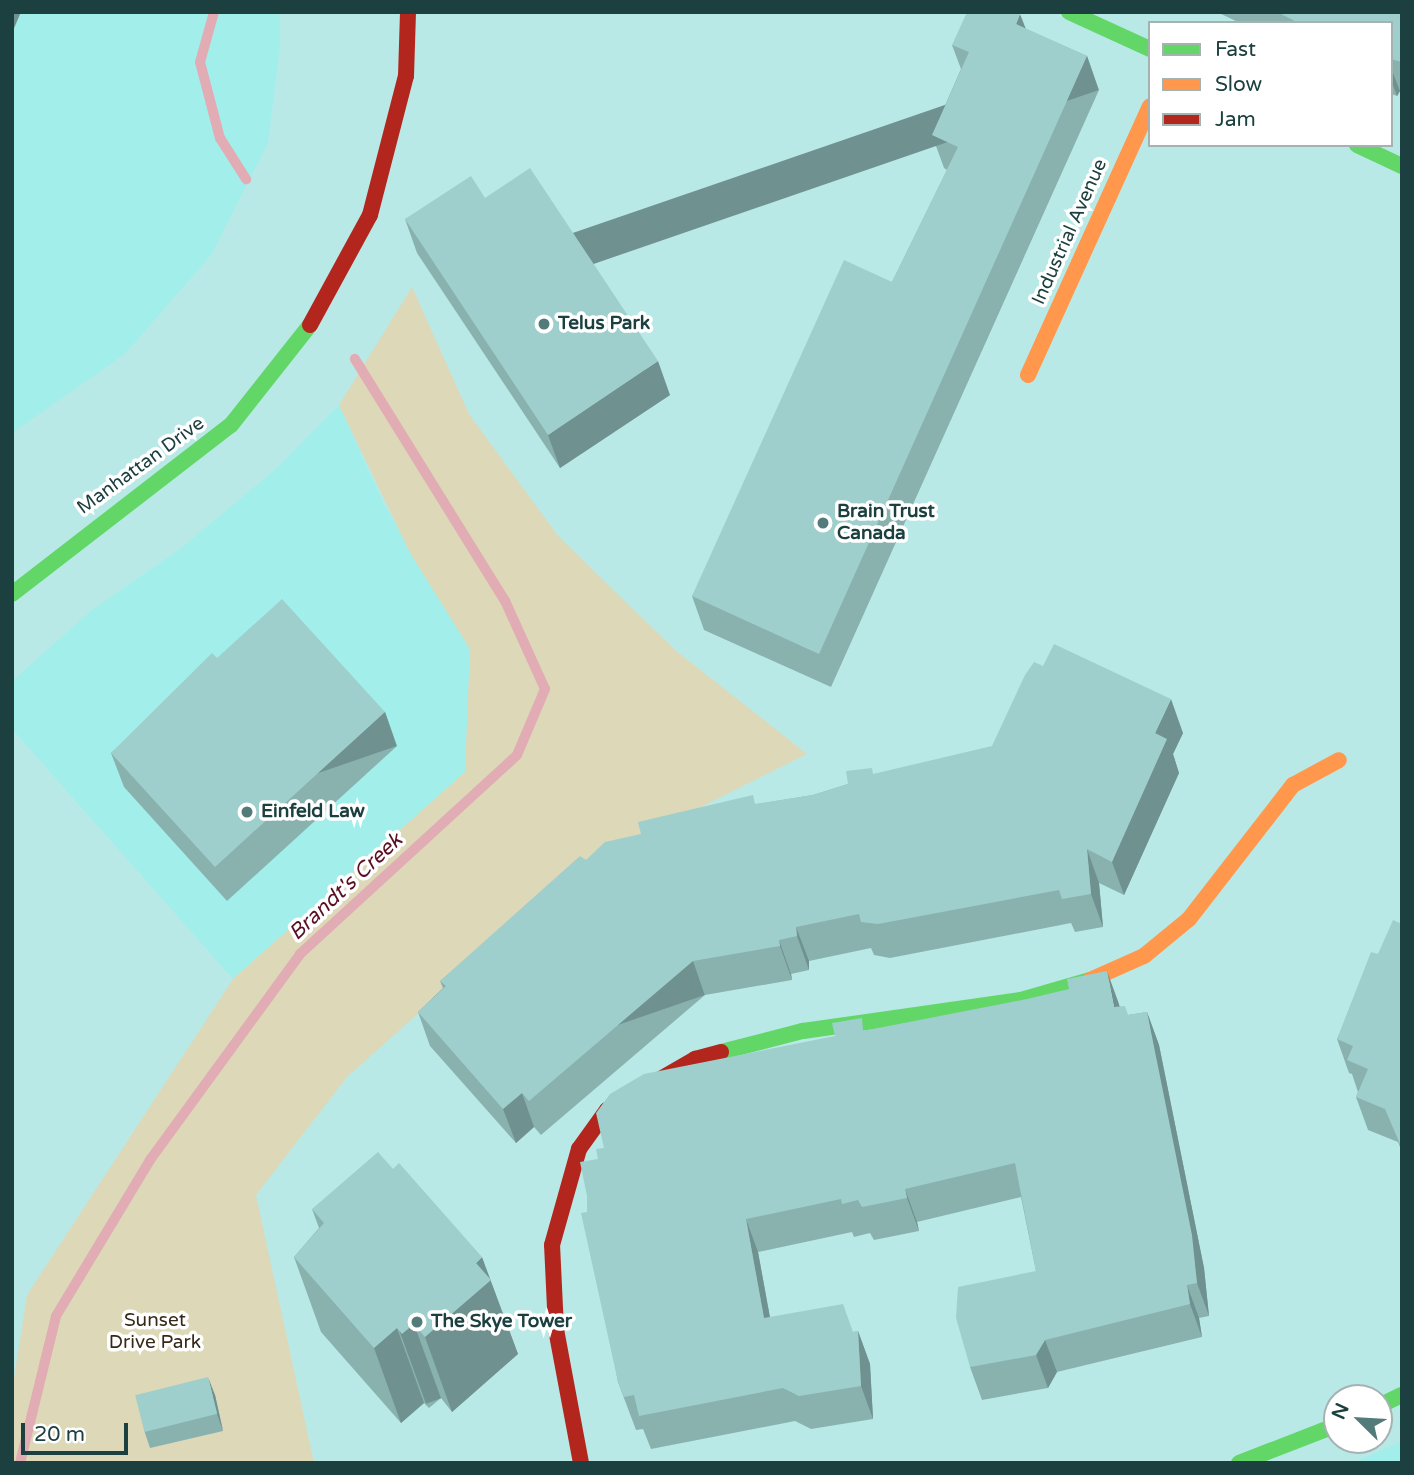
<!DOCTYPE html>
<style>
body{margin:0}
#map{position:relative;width:1414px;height:1475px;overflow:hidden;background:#b9e9e6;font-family:"Varela Round",sans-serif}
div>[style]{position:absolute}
.built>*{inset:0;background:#a2eeeb}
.green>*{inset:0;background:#ddd8b7}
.stream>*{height:10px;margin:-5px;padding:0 5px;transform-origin:5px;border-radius:5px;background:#e2acb4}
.fast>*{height:16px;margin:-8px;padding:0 8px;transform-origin:8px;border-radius:8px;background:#63d668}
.slow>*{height:16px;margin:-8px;padding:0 8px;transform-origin:8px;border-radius:8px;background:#ff974d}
.jam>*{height:16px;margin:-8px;padding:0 8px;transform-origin:8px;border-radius:8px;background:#b3261e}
.wall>*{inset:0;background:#89b2af}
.shaded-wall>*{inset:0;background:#6f918f;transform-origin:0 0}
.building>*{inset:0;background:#9fcfcc;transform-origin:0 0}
.dots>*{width:19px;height:19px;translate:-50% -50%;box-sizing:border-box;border:4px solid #fff;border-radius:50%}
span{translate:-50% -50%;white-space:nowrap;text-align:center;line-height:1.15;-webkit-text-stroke:7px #fff;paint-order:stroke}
.street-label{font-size:19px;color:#1b403f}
.poi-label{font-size:19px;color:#1b403f;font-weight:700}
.left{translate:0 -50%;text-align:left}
.park-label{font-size:19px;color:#372918}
.water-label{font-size:21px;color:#590e21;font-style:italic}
.frame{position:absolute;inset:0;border:14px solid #1b403f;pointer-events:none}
.legend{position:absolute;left:1148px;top:21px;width:245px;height:126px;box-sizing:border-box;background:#fff;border:2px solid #a4b3b2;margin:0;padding:9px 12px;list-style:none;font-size:21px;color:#1b403f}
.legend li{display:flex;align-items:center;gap:14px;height:35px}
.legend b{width:35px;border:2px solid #a4b3b2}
.north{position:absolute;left:1323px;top:1384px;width:70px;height:70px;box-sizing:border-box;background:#fff;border:2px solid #a4b3b2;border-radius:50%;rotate:294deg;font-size:19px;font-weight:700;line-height:28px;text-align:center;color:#1b403f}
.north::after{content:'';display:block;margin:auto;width:24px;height:32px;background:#527b79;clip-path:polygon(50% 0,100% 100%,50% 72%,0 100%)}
.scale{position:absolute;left:21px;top:1423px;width:107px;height:32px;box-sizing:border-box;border:4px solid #1b403f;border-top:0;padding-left:9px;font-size:21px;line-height:24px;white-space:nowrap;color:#1b403f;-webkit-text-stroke:5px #fff;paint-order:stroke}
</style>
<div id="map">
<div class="built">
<div style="clip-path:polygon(12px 12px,280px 12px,280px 47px,268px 143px,211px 255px,125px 354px,12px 433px)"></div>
<div style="clip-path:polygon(339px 405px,384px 504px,470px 650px,465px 772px,233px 979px,12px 729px,12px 681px,92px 610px,180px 549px,277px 468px)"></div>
<div style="clip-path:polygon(1402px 1441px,1402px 1463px,1353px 1463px,1391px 1446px)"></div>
</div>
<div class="green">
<div style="clip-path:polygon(412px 287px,469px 414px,558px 536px,675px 650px,807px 754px,585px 865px,347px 1077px,256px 1195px,314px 1463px,12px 1463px,12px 1391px,27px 1295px,233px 979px,465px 772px,470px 649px,410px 553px,339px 405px)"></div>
</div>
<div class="stream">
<div style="left:214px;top:12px;width:52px;rotate:105.6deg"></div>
<div style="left:200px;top:62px;width:79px;rotate:75.3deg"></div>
<div style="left:220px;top:138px;width:49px;rotate:57.6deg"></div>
<div style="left:20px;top:1463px;width:151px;rotate:-76.2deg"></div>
<div style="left:56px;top:1316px;width:182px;rotate:-58.9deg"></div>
<div style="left:150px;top:1160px;width:255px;rotate:-53.9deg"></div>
<div style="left:300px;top:954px;width:294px;rotate:-42.5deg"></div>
<div style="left:517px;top:755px;width:72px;rotate:-67deg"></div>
<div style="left:545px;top:689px;width:97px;rotate:-114.4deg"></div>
<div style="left:505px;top:601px;width:285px;rotate:-121.8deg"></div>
</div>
<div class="fast">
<div style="left:1069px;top:12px;width:89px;rotate:24.6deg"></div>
<div style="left:1357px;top:145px;width:50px;rotate:25deg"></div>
<div style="left:12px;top:594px;width:277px;rotate:-37.7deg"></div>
<div style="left:231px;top:425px;width:127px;rotate:-51.7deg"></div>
<div style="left:721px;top:1052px;width:85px;rotate:-14.4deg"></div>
<div style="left:803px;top:1031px;width:220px;rotate:-8.1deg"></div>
<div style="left:1021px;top:1000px;width:72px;rotate:-16.2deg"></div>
<div style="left:1379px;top:1406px;width:25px;rotate:-26deg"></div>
<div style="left:1239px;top:1463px;width:105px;rotate:-21.2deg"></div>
</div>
<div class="slow">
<div style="left:1028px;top:375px;width:295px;rotate:-65.6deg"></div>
<div style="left:1090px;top:980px;width:59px;rotate:-24deg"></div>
<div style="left:1144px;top:956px;width:58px;rotate:-39.4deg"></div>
<div style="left:1189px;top:919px;width:170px;rotate:-52.2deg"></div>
<div style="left:1293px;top:785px;width:52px;rotate:-28.5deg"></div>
</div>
<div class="jam">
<div style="left:310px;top:325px;width:125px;rotate:-61.4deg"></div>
<div style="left:370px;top:215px;width:144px;rotate:-75.5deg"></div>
<div style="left:406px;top:76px;width:64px;rotate:-88.2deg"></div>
<div style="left:581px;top:1463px;width:136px;rotate:-100.6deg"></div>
<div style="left:556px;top:1329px;width:84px;rotate:-92.7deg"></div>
<div style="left:552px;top:1245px;width:100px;rotate:-74.3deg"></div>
<div style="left:579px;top:1149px;width:48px;rotate:-54.3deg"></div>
<div style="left:607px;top:1110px;width:102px;rotate:-30.1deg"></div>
<div style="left:695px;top:1059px;width:27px;rotate:-15deg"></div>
</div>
<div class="wall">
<div style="clip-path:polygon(1217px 12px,1402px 12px,1402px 92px,1400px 91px,1397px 96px,1391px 94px,1391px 23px,1240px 23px)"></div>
<div style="clip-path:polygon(1026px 29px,1087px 56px,1099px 90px,831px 687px,704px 630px,692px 596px,892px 282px,947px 170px,944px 168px,932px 135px,961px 69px,952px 45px)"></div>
<div style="clip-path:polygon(485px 198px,670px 395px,560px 468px,417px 253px,405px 219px)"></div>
<div style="clip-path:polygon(217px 658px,385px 712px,397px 746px,227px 901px,124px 787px,111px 753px)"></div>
<div style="clip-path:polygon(1183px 733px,1173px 754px,1179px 773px,1124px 895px,1099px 883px,1103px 927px,1075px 932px,1071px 923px,890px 958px,874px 955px,871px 948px,809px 961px,809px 970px,791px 974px,792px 980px,705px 995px,541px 1135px,534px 1127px,516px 1143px,430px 1046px,418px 1012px,443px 988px,440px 981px,586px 860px,641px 834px,757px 804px,813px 795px,848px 784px,874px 774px)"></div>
<div style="clip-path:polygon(1402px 924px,1402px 1152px,1398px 1142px,1368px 1130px,1356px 1097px,1358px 1092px,1352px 1074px,1349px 1073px,1337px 1039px,1378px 954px)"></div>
<div style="clip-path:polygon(1120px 1006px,1128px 1015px,1147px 1012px,1159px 1045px,1204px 1268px,1209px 1316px,1199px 1318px,1202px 1337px,1057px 1372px,1048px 1388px,982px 1400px,970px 1367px,1036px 1271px,1021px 1197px,917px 1222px,919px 1231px,874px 1240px,870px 1233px,854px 1237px,852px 1232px,758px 1252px,770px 1317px,853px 1332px,858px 1331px,870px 1364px,873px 1419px,811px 1429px,795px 1421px,651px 1449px,643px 1429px,636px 1430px,618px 1382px,587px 1212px,598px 1159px,604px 1148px,867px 1030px)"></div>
<div style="clip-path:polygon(312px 1209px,489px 1278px,518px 1354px,452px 1412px,441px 1398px,429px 1408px,424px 1403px,401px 1423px,321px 1332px,294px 1257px,319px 1228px)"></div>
<div style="clip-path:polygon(215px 1395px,223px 1431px,150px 1448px,144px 1430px)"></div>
</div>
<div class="shaded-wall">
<div style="clip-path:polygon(12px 12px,21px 12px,12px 33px)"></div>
<div style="clip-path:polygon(1020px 14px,1033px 47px,1016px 24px)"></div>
<div style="left:1087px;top:56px;width:36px;height:655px;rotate:71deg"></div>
<div style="clip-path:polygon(1391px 68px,1400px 91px,1397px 96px,1391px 80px)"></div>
<div style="clip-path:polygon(658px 361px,670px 395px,560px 468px,548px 435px)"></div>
<div style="clip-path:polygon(1171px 699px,1183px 733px,1173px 754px,1179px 773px,1124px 895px,1112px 862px,1155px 733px)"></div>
<div style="left:385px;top:712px;width:36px;height:230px;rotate:71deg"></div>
<div style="clip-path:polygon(1087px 849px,1099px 883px,1103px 927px,1091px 894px)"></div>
<div style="clip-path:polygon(796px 927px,809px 961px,809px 970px,797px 936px)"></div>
<div style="clip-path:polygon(779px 940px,791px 974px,792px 980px,780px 946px)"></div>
<div style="left:693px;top:961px;width:36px;height:216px;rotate:71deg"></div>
<div style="clip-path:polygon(1107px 971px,1119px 1004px,1126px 1040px,1114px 1007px)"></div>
<div style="clip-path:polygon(1147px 1012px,1159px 1045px,1204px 1268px,1209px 1316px,1197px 1283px)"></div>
<div style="clip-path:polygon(522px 1093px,534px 1127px,516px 1143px,503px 1109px)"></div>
<div style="clip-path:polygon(905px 1189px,917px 1222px,919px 1231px,907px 1198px)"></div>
<div style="clip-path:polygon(746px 1219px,758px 1252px,776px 1351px,764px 1318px)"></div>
<div style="clip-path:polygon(482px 1257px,518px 1354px,452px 1412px,425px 1337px,476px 1263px)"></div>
<div style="clip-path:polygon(1187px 1285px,1199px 1318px,1202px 1337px,1190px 1304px)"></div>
<div style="left:414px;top:1324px;width:79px;height:16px;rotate:70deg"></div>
<div style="clip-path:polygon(397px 1328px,424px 1403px,401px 1423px,374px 1348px)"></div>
<div style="clip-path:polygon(858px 1331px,870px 1364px,873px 1419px,861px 1386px)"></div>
<div style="clip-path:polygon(1045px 1340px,1057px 1372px,1048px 1388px,1036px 1355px)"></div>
<div style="clip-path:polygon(208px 1377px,215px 1395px,223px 1431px,217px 1414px)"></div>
</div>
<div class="building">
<div style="clip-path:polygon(967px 12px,1017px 12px,1020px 14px,1016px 24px,1087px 56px,819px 654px,692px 596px,844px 260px,892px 282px,958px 147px,932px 135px,969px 52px,952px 45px)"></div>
<div style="clip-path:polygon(1277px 12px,1402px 12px,1402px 62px,1391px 59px,1391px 23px,1299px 23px)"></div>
<div style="clip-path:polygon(530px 168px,658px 361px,548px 435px,405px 219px,471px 176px,485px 198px)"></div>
<div style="clip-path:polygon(282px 599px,385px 712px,215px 867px,111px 753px,212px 653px,217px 658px)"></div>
<div style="clip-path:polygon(1054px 644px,1171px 699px,1155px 733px,1167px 739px,1112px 862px,1087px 849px,1091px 894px,1062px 899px,1059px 890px,878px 924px,861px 922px,859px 914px,796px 927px,797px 936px,779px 940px,780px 946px,693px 961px,529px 1101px,522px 1093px,503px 1109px,418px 1012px,446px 986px,440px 981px,580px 856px,586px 860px,605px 842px,641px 834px,638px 822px,753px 795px,755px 804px,813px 795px,848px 784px,846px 771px,872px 768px,873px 774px,992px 746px,1025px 675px,1034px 662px,1043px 666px)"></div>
<div style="clip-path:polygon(1393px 920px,1402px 924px,1402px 1143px,1400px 1144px,1385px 1109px,1356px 1097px,1368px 1069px,1347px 1060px,1353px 1046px,1337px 1039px,1371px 952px,1378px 954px)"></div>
<div style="clip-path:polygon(1107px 971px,1114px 1007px,1125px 1006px,1128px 1015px,1147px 1012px,1192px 1235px,1197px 1283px,1187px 1285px,1190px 1304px,1045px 1340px,1036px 1355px,970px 1367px,956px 1318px,958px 1287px,1036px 1271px,1015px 1163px,905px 1189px,907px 1198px,862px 1207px,858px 1200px,842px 1204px,841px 1199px,746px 1219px,764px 1318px,843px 1304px,853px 1332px,858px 1331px,861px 1386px,799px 1396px,783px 1388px,639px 1416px,634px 1395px,624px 1397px,618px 1382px,581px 1213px,587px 1212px,587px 1196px,580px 1162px,598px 1159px,596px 1149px,604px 1148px,596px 1113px,610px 1094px,644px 1074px,835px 1036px,832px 1023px,862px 1018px,863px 1031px,1027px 999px,1069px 989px,1067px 979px)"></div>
<div style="clip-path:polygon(378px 1152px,393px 1169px,399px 1163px,482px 1257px,476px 1263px,491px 1280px,425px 1337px,414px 1324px,402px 1334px,397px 1328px,374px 1348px,294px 1257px,324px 1223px,312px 1209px)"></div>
<div style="left:208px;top:1377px;width:38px;height:75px;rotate:76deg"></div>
</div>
<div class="dots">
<div style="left:544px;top:324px;background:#527b79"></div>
<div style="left:823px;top:523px;background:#527b79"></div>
<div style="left:247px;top:812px;background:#527b79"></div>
<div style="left:417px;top:1322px;background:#527b79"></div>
</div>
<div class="street-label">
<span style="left:1070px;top:232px;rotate:-66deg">Industrial Avenue</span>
<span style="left:141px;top:466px;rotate:-36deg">Manhattan Drive</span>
</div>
<div class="poi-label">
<span class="left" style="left:558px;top:324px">Telus Park</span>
<span class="left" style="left:837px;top:523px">Brain Trust<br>Canada</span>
<span class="left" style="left:261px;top:812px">Einfeld Law</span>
<span class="left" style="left:431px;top:1322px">The Skye Tower</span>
</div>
<div class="park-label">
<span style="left:155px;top:1332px">Sunset<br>Drive Park</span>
</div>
<div class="water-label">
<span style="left:346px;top:887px;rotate:-43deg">Brandt's Creek</span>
</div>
<div class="frame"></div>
<ul class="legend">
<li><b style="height:9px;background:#63d668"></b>Fast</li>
<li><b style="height:9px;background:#ff974d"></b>Slow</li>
<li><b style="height:9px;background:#b3261e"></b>Jam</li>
</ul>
<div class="north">N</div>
<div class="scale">20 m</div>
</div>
